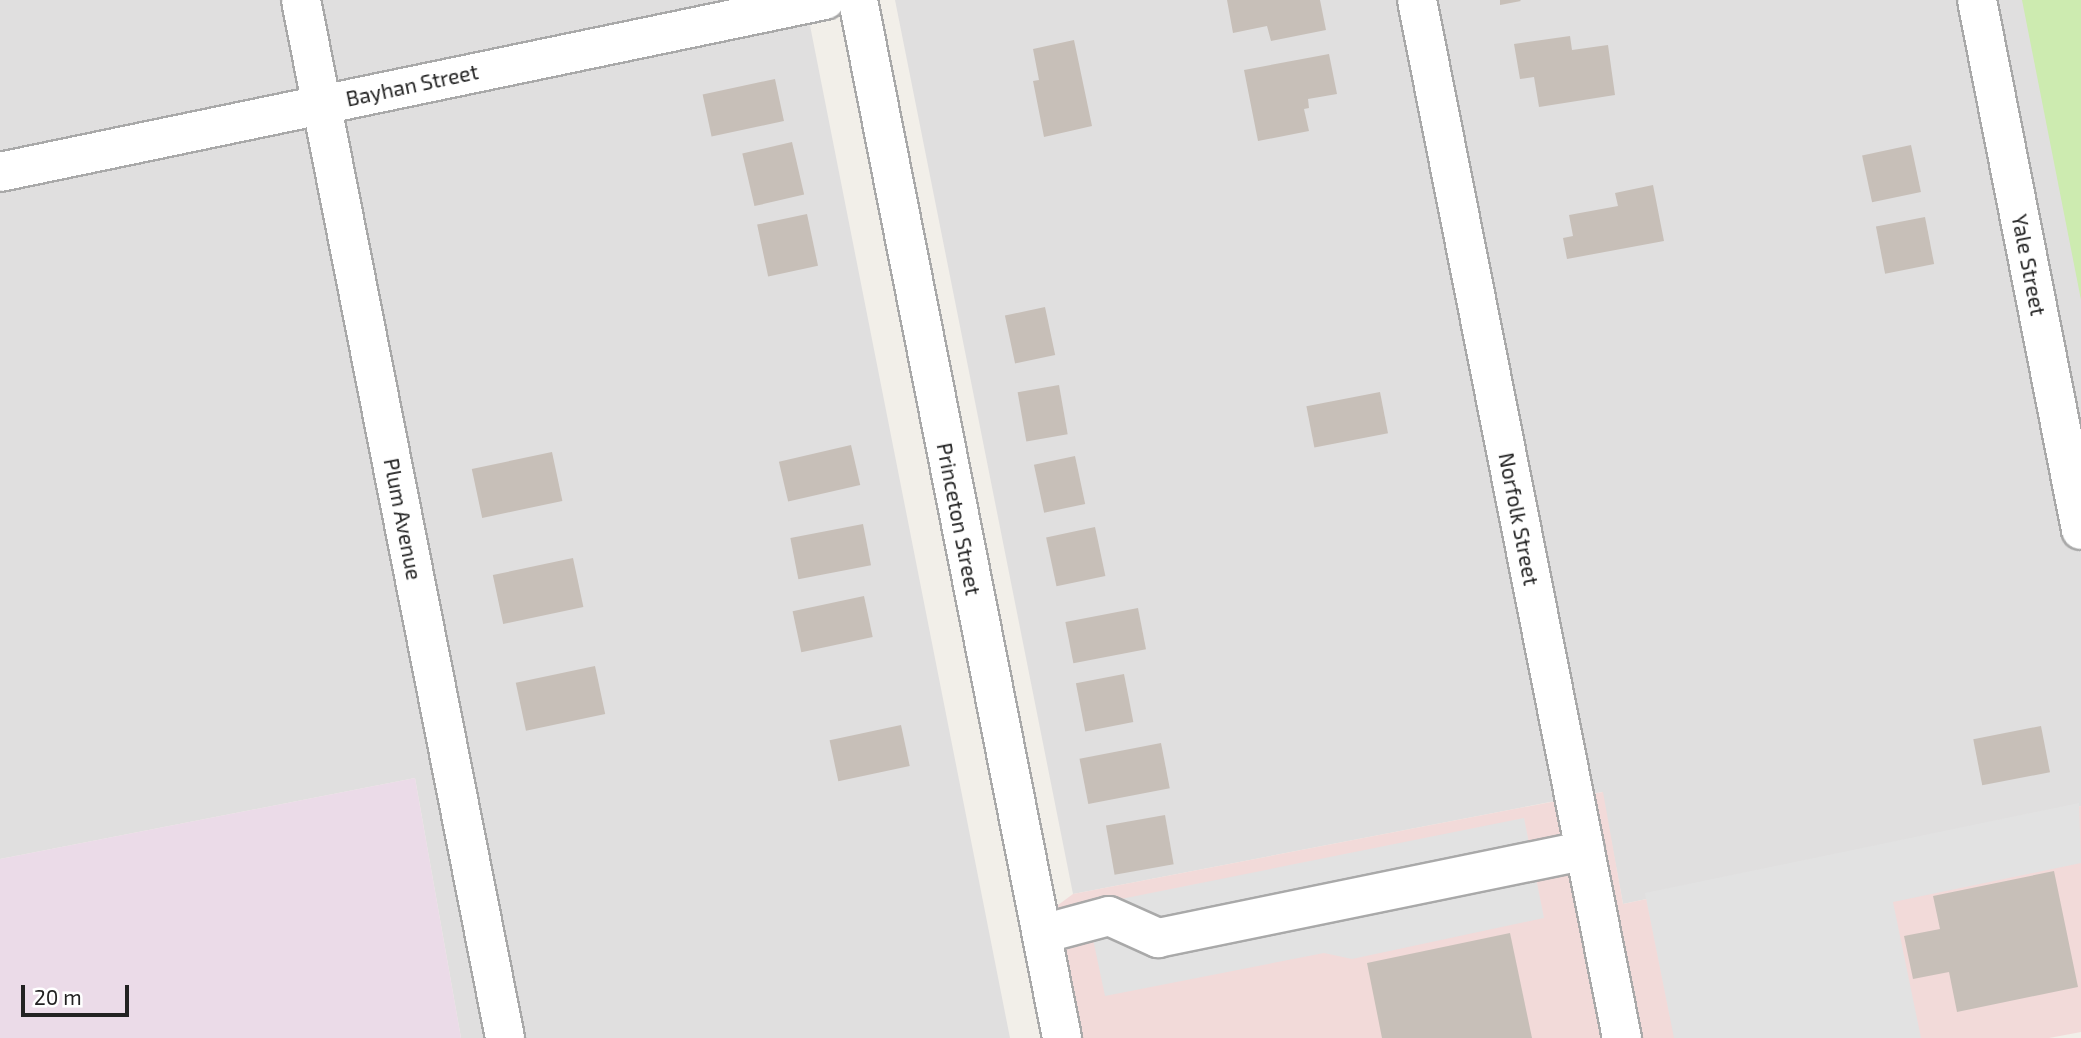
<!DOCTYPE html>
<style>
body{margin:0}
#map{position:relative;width:2081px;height:1038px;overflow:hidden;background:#f2efe9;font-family:"Exo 2",sans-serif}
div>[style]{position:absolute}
.residential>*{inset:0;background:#e0dfdf}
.commercial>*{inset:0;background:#f2dad9}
.industrial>*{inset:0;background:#ebdbe8}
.grass>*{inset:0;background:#cdebb0}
.parking>*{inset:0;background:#e2e2e2}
.building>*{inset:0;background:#c7bfb8;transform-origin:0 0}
.roads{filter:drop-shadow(2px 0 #a9a9a9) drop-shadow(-2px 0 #a9a9a9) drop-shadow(0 2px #a9a9a9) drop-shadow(0 -2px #a9a9a9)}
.minor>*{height:38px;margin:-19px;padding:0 19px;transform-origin:19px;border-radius:19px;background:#fff}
span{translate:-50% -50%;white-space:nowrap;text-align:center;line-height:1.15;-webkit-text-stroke:6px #fff;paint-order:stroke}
.street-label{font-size:21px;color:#222}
.scale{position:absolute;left:21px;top:985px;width:108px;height:32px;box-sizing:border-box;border:4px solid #222;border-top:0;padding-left:9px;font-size:21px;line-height:24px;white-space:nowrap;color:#222;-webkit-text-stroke:5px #fff;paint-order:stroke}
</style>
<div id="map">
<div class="residential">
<div style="clip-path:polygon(0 0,805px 0,1010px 1038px,461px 1038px,415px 778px,0 859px)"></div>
<div style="clip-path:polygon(895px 0,2081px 0,2081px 806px,1623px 904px,1602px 792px,1073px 894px)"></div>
</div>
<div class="commercial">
<div style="clip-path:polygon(1603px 792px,1623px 904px,2081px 806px,2081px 1032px,2049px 1038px,1080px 1038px,1054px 908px,1073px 894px)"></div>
</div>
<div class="industrial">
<div style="clip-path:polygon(415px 778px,461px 1038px,0 1038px,0 859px)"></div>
</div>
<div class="grass">
<div style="clip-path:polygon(2022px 0,2081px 0,2081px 300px)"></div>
</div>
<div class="parking">
<div style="clip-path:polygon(2079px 803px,2081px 863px,1893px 902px,1921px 1038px,1674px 1038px,1645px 893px)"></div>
<div style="clip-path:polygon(1524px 818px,1544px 918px,1352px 959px,1324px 953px,1105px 996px,1086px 906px)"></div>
</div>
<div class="building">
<div style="clip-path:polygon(1227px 0,1320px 0,1326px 30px,1271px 41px,1267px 26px,1233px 33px)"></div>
<div style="clip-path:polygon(1500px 0,1520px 0,1521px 1px,1500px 5px)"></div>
<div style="clip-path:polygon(1570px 36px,1572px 50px,1608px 45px,1615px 95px,1539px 107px,1534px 77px,1520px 79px,1514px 44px)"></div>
<div style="clip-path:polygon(1074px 40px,1092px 126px,1044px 137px,1033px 81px,1039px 80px,1033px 49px)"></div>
<div style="clip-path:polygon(1329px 54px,1337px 94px,1308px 99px,1309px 108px,1304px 109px,1309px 131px,1258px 141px,1244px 70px)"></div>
<div style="left:775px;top:79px;width:43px;height:74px;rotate:78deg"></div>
<div style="left:792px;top:142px;width:54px;height:51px;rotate:77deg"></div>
<div style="left:1911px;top:145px;width:48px;height:50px;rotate:78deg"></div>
<div style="clip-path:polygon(1653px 185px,1664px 241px,1567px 259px,1563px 238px,1573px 236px,1569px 215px,1618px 206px,1615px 193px)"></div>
<div style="left:807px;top:214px;width:53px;height:51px;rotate:78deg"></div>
<div style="left:1925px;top:217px;width:48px;height:50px;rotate:79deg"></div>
<div style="left:1045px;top:307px;width:49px;height:41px;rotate:78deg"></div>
<div style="left:1059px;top:385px;width:50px;height:42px;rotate:80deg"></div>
<div style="left:1380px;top:392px;width:42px;height:75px;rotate:79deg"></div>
<div style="left:851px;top:445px;width:41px;height:74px;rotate:77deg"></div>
<div style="left:552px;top:452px;width:50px;height:82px;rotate:78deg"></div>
<div style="left:1075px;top:456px;width:49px;height:42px;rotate:78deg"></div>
<div style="left:863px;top:524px;width:42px;height:74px;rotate:79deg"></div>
<div style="left:1095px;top:527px;width:50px;height:50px;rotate:78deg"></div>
<div style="left:573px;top:558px;width:50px;height:82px;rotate:78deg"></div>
<div style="left:864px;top:596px;width:42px;height:73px;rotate:78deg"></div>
<div style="left:1138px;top:608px;width:42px;height:74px;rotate:79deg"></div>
<div style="left:595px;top:666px;width:49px;height:81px;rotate:78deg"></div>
<div style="left:1124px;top:674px;width:49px;height:49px;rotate:79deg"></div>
<div style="left:901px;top:725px;width:42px;height:73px;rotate:78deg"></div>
<div style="left:2041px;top:726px;width:47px;height:69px;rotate:79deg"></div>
<div style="left:1161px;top:743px;width:46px;height:83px;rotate:79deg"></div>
<div style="left:1165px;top:815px;width:50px;height:60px;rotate:80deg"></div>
<div style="clip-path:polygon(2054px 871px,2078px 987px,1957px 1012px,1949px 972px,1913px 979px,1904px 936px,1940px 929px,1933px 896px)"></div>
<div style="clip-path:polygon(1510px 933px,1532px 1038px,1382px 1038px,1367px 963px)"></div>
</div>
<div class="roads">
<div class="minor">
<div style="left:301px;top:0;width:1058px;rotate:78.88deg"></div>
<div style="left:858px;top:0;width:1058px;rotate:78.88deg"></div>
<div style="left:1417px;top:0;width:1058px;rotate:78.83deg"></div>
<div style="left:1977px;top:0;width:540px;rotate:78.9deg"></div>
<div style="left:0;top:172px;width:843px;rotate:-11.78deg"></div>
<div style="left:1042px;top:934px;width:69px;rotate:-15deg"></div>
<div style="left:1109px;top:916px;width:54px;rotate:24.2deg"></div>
<div style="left:1158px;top:938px;width:436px;rotate:-11.6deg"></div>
</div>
</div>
<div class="street-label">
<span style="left:412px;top:85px;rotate:-12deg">Bayhan Street</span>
<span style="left:2029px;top:265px;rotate:79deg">Yale Street</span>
<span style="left:403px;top:519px;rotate:79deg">Plum Avenue</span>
<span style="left:959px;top:519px;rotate:79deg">Princeton Street</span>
<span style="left:1519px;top:519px;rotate:79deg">Norfolk Street</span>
</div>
<div class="scale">20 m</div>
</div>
